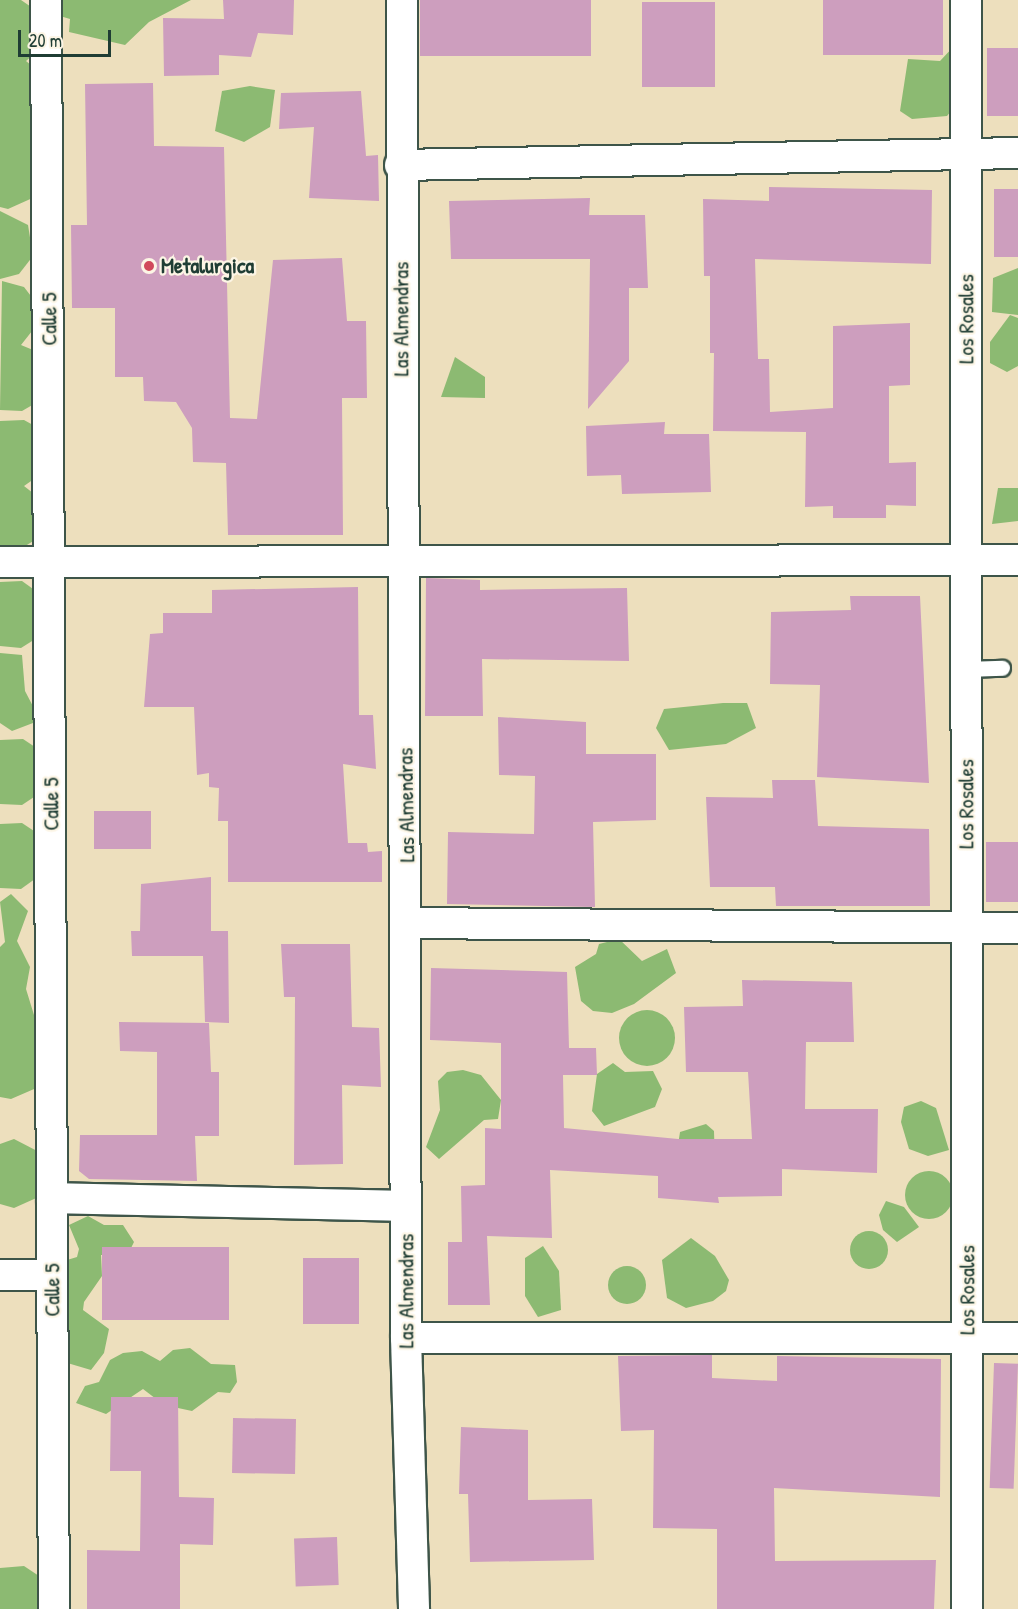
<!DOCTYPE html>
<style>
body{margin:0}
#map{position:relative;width:1018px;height:1609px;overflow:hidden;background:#eddfbd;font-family:"Patrick Hand",sans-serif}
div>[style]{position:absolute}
.forest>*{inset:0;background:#8cba72}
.round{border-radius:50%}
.building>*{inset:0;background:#cd9ebe;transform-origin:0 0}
.roads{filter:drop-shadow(2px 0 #3e5549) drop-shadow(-2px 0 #3e5549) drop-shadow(0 2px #3e5549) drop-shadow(0 -2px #3e5549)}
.service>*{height:15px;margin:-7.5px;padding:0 7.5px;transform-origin:7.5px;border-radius:7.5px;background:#fff}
.minor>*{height:30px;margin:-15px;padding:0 15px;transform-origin:15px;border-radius:15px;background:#fff}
.dots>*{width:16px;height:16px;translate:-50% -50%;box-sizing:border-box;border:3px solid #fcf5e5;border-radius:50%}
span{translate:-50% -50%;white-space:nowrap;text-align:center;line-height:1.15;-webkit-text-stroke:4.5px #fcf5e5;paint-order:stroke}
.poi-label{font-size:22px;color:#1f3d34;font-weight:700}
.left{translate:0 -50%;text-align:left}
.street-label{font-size:22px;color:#1f3d34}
.scale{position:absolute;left:18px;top:30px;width:93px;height:27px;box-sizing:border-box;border:3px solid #1f3d34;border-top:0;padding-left:8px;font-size:18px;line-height:21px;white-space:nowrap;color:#1f3d34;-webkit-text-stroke:4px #fcf5e5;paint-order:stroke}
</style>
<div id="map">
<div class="forest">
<div style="clip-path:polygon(0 0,21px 0,37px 11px,36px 52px,26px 61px,32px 66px,37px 196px,8px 209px,0 207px)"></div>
<div style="clip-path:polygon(63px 0,191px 0,149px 22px,125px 45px,69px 32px,70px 19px,60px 16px)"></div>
<div style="clip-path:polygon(956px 44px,961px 99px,947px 116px,912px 119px,900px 111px,908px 59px,940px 61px)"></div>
<div style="clip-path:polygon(250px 86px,275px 90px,270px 127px,244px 142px,215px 131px,222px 91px)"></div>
<div style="clip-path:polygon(0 211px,28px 225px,33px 256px,19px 274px,0 279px)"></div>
<div style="clip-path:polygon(1018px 268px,1018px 315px,992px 312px,993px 278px)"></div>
<div style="clip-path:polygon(2px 281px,24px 287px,37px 304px,36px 326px,21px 345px,33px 350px,41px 400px,22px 411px,0 410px)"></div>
<div style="clip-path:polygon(1010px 315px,1018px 318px,1018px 366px,1007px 372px,990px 363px,990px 342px)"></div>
<div style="clip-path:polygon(455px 357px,485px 377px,485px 398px,441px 397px)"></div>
<div style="clip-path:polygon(24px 420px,33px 425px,41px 474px,24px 486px,38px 497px,38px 538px,19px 550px,0 550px,0 421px)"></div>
<div style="clip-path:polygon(998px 488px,1018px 488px,1018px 521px,992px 524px)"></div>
<div style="clip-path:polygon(22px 581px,40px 594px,40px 636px,21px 648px,0 646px,0 582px)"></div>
<div style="clip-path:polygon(0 653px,22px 655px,25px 691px,37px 714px,33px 723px,12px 731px,0 723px)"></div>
<div style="clip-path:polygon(723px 703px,747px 703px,756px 728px,726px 744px,669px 750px,656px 728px,664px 709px)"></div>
<div style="clip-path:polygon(23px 739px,41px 751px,40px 793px,22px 805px,0 804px,0 740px)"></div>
<div style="clip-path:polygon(22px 823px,40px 835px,39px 876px,21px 889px,0 888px,0 824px)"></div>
<div style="clip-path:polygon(11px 894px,28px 911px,17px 941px,30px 967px,26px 989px,38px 1028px,35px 1038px,42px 1044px,41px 1086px,11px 1099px,0 1097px,0 947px,5px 942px,0 902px)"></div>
<div style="clip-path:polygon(619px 939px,642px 961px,667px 949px,676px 973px,634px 1004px,612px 1013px,593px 1011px,581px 1001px,575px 967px,596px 954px,599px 944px)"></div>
<div class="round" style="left:619px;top:1010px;width:56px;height:56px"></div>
<div style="clip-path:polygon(613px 1063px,625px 1072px,653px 1071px,662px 1089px,655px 1107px,604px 1126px,592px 1111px,597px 1074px)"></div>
<div style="clip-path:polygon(463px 1070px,481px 1075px,501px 1100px,498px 1119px,484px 1120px,439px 1159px,426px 1147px,440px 1110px,438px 1081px,447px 1072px)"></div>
<div style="clip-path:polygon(921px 1101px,936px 1108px,949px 1150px,928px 1156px,909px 1149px,901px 1122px,904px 1107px)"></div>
<div style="clip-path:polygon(706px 1124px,714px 1131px,715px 1164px,678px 1145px,680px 1132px)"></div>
<div style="clip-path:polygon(14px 1139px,43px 1154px,43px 1195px,14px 1208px,0 1204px,0 1144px)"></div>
<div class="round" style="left:905px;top:1171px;width:48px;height:48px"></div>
<div style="clip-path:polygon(886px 1201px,904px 1207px,919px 1227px,897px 1242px,883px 1230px,879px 1215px)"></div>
<div style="clip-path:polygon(88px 1216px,104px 1225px,123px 1225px,134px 1242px,128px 1254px,101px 1255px,102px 1276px,84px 1302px,83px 1310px,109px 1329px,104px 1353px,91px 1370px,64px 1362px,67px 1260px,77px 1257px,79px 1249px,69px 1225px)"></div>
<div class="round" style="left:850px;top:1231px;width:38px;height:38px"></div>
<div style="clip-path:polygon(691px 1238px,715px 1256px,729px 1280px,726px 1291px,713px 1301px,686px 1308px,667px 1298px,662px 1260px)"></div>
<div style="clip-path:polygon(543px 1246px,559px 1271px,561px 1310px,538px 1317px,525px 1296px,525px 1258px)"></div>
<div class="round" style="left:608px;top:1266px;width:38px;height:38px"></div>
<div style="clip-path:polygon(190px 1348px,211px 1364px,235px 1365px,237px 1382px,230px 1393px,218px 1392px,192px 1411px,164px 1405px,143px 1389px,106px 1414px,76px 1403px,85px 1386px,99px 1382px,110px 1360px,123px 1353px,142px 1351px,160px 1361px,173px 1350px)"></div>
<div style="clip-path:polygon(24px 1566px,42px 1578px,47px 1609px,0 1609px,0 1568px)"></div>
</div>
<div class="building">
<div style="clip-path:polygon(223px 0,294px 0,293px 35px,258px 33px,251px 57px,219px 55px,219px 75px,164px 76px,163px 18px,224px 19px)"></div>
<div style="left:420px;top:0;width:171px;height:56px"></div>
<div style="left:823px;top:0;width:120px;height:55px"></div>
<div style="left:642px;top:2px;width:73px;height:85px"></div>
<div style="left:987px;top:48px;width:31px;height:68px"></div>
<div style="clip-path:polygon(153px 83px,154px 146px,224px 147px,230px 418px,257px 419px,273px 260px,342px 258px,347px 321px,366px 321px,367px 398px,342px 398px,343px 535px,228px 535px,226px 463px,193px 462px,192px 428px,176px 402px,144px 401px,143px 377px,115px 377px,115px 308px,72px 308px,71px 225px,87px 225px,85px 84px)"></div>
<div style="clip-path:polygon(361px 91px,366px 156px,378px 155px,379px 201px,309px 198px,314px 127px,279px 129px,281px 93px)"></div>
<div style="clip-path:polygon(769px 187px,932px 190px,931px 264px,755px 259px,758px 359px,769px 359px,770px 412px,833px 408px,833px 326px,910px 323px,910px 385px,889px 386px,889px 463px,916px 462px,916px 506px,886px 505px,886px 518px,833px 518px,833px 506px,805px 507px,806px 432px,713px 431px,714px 353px,710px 353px,710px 276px,704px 276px,703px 199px,769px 201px)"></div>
<div style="left:994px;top:189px;width:24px;height:68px"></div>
<div style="clip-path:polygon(590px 198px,589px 215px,645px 215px,648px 288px,629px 288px,629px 361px,588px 409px,590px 259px,451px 259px,449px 201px)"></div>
<div style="clip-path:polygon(665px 422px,664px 434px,709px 434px,711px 492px,622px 494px,621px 475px,587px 476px,586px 426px)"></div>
<div style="clip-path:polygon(426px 578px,480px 580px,480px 590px,627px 588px,629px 661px,482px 659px,483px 716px,425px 716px)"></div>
<div style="clip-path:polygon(358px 587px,359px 715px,373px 715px,376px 769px,343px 764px,348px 843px,367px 843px,368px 852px,382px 851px,382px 882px,228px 882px,228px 821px,218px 821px,219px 788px,209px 787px,209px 773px,197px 775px,194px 707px,144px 707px,150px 634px,163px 633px,163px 613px,212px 613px,212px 590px)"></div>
<div style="clip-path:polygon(850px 596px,920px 596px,929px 783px,817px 777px,820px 685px,770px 684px,771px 612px,851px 610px)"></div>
<div style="clip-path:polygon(498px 717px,586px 722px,586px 754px,656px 754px,656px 820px,593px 822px,595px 907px,447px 904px,448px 832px,534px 834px,535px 776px,499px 775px)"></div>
<div style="clip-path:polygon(772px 780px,815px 780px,818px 826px,929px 829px,930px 906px,776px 906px,775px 887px,710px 887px,706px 797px,773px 798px)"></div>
<div style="left:94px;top:811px;width:57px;height:38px"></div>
<div style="left:986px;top:842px;width:32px;height:60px"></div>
<div style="clip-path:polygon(211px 877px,211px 931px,228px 931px,229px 1023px,205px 1022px,203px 956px,132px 956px,131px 931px,140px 931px,141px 884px)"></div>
<div style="clip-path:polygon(281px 944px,350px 944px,352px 1027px,379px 1028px,381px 1087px,342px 1085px,343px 1164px,294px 1165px,295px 997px,284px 997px)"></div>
<div style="clip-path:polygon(431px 968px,567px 972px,569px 1048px,596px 1048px,597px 1075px,563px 1075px,564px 1128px,678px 1139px,752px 1139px,748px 1072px,686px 1072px,684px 1007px,743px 1006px,742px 980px,852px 982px,854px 1042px,806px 1042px,805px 1109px,878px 1109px,877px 1173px,782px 1169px,782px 1196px,718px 1197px,719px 1203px,658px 1198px,658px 1176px,550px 1170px,552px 1238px,487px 1236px,490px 1305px,448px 1305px,448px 1242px,462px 1242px,461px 1186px,485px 1185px,485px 1128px,501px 1129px,501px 1043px,430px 1040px)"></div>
<div style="clip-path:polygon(119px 1022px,209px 1023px,211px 1072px,219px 1072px,219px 1136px,195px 1136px,197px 1181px,89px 1179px,79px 1171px,80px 1135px,157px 1135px,157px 1052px,120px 1051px)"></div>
<div style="left:102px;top:1247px;width:127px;height:73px"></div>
<div style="left:303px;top:1258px;width:56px;height:66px"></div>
<div style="clip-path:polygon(712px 1355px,712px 1378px,777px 1381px,777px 1356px,941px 1359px,940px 1497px,774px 1488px,775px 1561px,936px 1560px,934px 1609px,717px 1609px,717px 1529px,653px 1528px,654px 1430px,621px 1431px,618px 1356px)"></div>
<div style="left:994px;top:1363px;width:24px;height:125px;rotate:2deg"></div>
<div style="clip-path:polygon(111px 1397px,178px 1397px,179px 1497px,214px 1498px,213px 1545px,180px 1544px,180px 1609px,87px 1609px,87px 1550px,140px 1551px,141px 1471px,110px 1471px)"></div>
<div style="left:233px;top:1418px;width:63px;height:55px;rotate:1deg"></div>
<div style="clip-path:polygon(461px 1427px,528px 1430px,528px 1500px,592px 1499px,594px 1560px,470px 1562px,468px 1494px,459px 1494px)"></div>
<div style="left:337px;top:1537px;width:48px;height:43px;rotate:88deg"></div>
</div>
<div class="roads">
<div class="service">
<div style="left:966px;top:669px;width:36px;rotate:-2deg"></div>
</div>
<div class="minor">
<div style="left:46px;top:0;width:1609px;rotate:89.72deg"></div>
<div style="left:402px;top:0;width:1338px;rotate:89.83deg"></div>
<div style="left:406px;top:1338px;width:271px;rotate:88.3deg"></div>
<div style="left:966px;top:0;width:1609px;rotate:89.96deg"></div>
<div style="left:400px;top:165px;width:618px;rotate:-1.11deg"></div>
<div style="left:0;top:562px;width:1018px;rotate:-0.11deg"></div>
<div style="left:407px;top:923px;width:611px;rotate:0.47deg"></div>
<div style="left:52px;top:1198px;width:353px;rotate:1.3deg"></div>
<div style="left:0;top:1275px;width:52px"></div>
<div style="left:406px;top:1338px;width:612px"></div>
</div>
</div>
<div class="dots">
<div style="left:149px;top:266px;background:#d1495b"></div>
</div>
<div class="poi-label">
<span class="left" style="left:161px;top:266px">Metalurgica</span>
</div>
<div class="street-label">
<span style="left:49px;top:319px;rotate:-90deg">Calle 5</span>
<span style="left:401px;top:319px;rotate:-90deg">Las Almendras</span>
<span style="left:966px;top:319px;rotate:-90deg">Los Rosales</span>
<span style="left:51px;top:804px;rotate:-90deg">Calle 5</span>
<span style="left:966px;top:804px;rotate:-90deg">Los Rosales</span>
<span style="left:406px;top:805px;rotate:-91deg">Las Almendras</span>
<span style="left:52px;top:1290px;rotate:-90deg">Calle 5</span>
<span style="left:967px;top:1290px;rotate:-90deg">Los Rosales</span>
<span style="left:406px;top:1291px;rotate:-90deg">Las Almendras</span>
</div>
<div class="scale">20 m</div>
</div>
